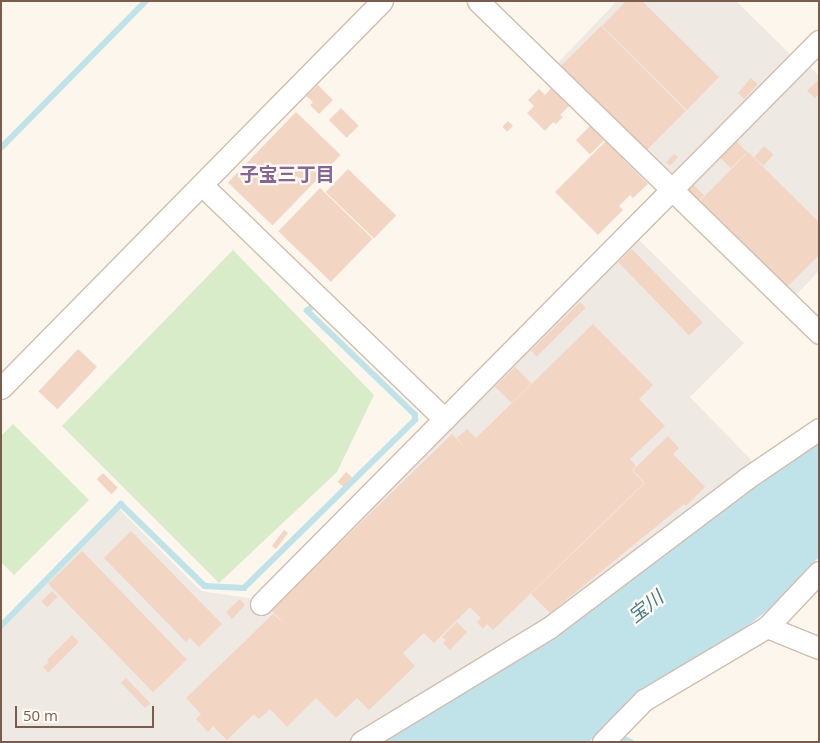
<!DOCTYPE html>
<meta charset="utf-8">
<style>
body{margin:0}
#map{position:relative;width:820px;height:743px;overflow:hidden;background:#fdf6ec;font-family:"Open Sans","Noto Sans JP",sans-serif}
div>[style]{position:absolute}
.industrial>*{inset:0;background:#efe9e4}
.green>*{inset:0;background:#d8ecc9}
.water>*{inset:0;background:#bfe3e8}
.stream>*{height:5.5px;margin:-2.75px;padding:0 2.75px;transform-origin:2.75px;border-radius:2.75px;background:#bfe3e8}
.building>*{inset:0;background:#f3d5c3;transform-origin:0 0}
.roads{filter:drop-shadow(1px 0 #d1beb0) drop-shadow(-1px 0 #d1beb0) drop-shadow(0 1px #d1beb0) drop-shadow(0 -1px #d1beb0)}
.minor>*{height:21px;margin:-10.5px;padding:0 10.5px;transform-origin:10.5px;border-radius:10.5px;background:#fff}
span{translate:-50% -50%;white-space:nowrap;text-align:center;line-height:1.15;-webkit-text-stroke:4.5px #fffaf3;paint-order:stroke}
.neighbourhood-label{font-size:19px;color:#846695;font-weight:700}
.water-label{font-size:19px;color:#437c86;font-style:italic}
.frame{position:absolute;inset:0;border:2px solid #7a5c4d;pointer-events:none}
.scale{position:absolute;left:15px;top:706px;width:139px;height:22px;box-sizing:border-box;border:2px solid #7a5c4d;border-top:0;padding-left:6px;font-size:15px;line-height:18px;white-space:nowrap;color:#7a5c4d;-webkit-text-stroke:4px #fffaf3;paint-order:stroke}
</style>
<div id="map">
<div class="industrial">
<div style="clip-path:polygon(617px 1px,736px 1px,794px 58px,672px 176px,554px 67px)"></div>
<div style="clip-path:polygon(805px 62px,819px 76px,819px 271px,792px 299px,681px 189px)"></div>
<div style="clip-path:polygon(637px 238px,744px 343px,690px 397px,757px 466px,547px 622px,349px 742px,1px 742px,1px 630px,119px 509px,201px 591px,249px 598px,266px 614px)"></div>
</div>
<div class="green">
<div style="clip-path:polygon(233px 250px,374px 395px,337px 472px,219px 583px,62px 426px)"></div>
<div style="clip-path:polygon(13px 424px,89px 500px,14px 575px,1px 562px,1px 436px)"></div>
</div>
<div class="water">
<div style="clip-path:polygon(819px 438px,819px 557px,769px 609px,737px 634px,605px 726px,589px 742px,375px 742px)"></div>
</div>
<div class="stream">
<div style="left:1px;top:148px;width:206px;rotate:-45.4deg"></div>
<div style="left:1px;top:626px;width:171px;rotate:-45.5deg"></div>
<div style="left:121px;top:504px;width:117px;rotate:44.3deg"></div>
<div style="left:205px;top:586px;width:39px;rotate:3deg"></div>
<div style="left:244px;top:588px;width:240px;rotate:-44.5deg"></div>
<div style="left:415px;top:420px;width:5px;rotate:-90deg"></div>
<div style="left:415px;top:415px;width:150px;rotate:-136.1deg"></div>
<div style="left:307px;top:311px;width:8px;rotate:-40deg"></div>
<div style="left:621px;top:737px;width:11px;rotate:27deg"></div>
</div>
<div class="building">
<div style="clip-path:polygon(626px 1px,642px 1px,719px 77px,687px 110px,602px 26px)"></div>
<div style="left:601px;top:26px;width:120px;height:58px;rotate:45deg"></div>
<div style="left:751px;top:78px;width:9px;height:20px;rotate:41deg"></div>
<div style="clip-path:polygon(819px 79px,819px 94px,815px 98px,807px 91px)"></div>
<div style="clip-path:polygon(318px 85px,333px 100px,319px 114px,310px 105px,313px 102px,306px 96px)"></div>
<div style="clip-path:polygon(551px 88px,569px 106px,560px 115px,563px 117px,556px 124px,553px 122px,545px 131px,527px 113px,534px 106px,528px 100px,539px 89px,545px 95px)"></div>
<div style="left:341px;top:108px;width:25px;height:17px;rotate:45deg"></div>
<div style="left:296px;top:112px;width:62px;height:98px;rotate:44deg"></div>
<div style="left:508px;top:121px;width:7px;height:8px;rotate:45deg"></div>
<div style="left:590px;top:126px;width:20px;height:20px;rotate:45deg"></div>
<div style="clip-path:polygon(608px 139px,626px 157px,623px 159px,648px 184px,633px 198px,630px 195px,619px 206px,623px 210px,598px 235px,555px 192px)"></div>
<div style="left:735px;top:140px;width:17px;height:23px;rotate:45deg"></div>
<div style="left:764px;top:146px;width:13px;height:15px;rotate:42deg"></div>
<div style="clip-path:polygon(748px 152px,819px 222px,819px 255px,786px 288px,699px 202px)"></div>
<div style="clip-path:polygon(674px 154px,678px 157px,670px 166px,666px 162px)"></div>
<div style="left:348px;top:169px;width:67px;height:32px;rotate:44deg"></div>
<div style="left:690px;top:181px;width:20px;height:9px;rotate:45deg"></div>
<div style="left:320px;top:188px;width:73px;height:60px;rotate:44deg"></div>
<div style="left:632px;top:249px;width:102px;height:19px;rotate:46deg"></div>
<div style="left:580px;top:302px;width:8px;height:69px;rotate:45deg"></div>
<div style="clip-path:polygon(593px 324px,653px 385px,639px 399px,665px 426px,630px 459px,636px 466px,632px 470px,644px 483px,493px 630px,487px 624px,483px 629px,477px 622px,481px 618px,470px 607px,434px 643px,424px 633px,403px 653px,415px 666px,369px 710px,357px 698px,336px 718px,316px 698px,287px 727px,270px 709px,259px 719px,254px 714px,227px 740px,213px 726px,208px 732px,196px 719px,201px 714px,186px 698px,273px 614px,285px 624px,271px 610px,452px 434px,465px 448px,457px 438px,467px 429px,476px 438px)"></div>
<div style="left:78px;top:349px;width:26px;height:58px;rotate:43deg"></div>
<div style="left:515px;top:367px;width:23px;height:28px;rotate:45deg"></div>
<div style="clip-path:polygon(668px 436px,679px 448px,673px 454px,705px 487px,686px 506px,684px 504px,550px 613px,531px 594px,645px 483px,633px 470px)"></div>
<div style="left:346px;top:472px;width:8px;height:13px;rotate:40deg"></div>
<div style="left:103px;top:473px;width:21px;height:9px;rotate:45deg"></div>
<div style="left:284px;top:530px;width:5px;height:20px;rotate:37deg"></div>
<div style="clip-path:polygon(131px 531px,222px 624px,199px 647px,190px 638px,186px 642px,104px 558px)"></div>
<div style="left:82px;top:551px;width:151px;height:47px;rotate:46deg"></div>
<div style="left:52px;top:591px;width:8px;height:15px;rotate:45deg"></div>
<div style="clip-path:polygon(240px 599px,245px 605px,232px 619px,226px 612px)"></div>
<div style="clip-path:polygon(457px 622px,467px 632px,450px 650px,443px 643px,446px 640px,442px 637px)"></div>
<div style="clip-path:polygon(72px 635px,79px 642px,48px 673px,43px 667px,49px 662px,47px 660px)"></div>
<div style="left:126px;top:678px;width:35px;height:7px;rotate:46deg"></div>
</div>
<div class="roads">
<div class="minor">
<div style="left:478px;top:1px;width:476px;rotate:44.2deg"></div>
<div style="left:202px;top:185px;width:337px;rotate:44deg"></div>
<div style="left:1px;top:388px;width:543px;rotate:-45.45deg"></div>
<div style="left:261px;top:604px;width:793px;rotate:-45.26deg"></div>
<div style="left:767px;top:627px;width:56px;rotate:22deg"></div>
<div style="left:361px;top:742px;width:221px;rotate:-31.3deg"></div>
<div style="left:550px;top:627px;width:247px;rotate:-37.1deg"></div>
<div style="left:747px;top:478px;width:87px;rotate:-34.2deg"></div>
<div style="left:603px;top:742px;width:59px;rotate:-45.7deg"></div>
<div style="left:644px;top:700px;width:143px;rotate:-30.7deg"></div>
<div style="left:767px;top:627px;width:76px;rotate:-46.6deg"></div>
</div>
</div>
<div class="neighbourhood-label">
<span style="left:287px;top:175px">子宝三丁目</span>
</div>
<div class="water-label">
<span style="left:646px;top:607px;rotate:-38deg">宝川</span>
</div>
<div class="frame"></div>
<div class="scale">50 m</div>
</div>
